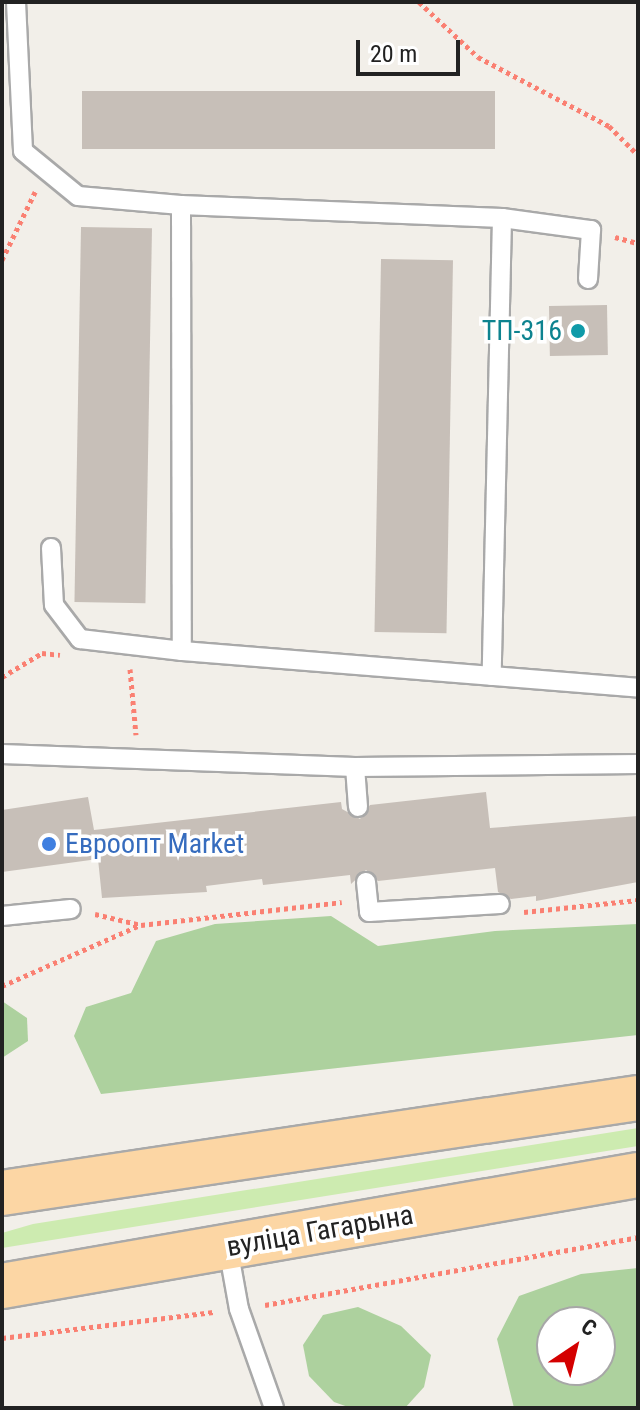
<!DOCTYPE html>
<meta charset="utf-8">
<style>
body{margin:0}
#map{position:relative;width:640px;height:1410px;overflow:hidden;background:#f2efe9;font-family:"Roboto Condensed",sans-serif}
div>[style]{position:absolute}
.grass>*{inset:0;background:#cdebb0}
.forest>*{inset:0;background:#add19e}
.building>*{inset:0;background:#c7bfb8;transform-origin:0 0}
.path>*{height:5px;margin-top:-2.5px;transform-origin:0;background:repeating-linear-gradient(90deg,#fa8072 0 4px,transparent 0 8px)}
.roads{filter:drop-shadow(2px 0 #a9a9a9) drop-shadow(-2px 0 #a9a9a9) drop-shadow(0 2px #a9a9a9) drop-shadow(0 -2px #a9a9a9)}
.service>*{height:18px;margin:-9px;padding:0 9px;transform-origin:9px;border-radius:9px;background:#fff}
.primary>*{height:44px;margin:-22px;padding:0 22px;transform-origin:22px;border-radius:22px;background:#fcd6a4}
.dots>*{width:22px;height:22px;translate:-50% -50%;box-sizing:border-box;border:4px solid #fff;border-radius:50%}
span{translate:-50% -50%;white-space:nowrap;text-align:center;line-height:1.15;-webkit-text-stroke:7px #fff;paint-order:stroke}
.culture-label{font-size:28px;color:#0d838f}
.right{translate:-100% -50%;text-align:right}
.shop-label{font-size:28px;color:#366cbe}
.left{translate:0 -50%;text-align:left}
.street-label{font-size:28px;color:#222}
.frame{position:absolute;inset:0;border:4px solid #222;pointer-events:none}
.north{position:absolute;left:536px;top:1306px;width:80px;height:80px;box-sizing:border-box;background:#fff;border:2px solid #a7a7a7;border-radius:50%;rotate:35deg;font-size:22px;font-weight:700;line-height:32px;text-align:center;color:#222}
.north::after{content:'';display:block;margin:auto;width:28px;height:36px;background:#d40000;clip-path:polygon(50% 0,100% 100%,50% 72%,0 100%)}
.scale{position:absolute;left:356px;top:40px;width:104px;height:36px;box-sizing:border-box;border:4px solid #222;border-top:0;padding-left:10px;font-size:24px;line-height:28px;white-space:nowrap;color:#222;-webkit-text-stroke:6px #fff;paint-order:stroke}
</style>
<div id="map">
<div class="grass">
<div style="clip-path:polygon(638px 1128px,638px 1146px,2px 1248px,2px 1233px,33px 1224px)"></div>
</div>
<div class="forest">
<div style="clip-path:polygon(331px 916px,378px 946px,495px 931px,638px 924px,638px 1035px,101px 1094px,74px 1036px,86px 1007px,131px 993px,156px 941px,215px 924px)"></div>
<div style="clip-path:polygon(2px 1001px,27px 1018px,28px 1041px,2px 1058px)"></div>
<div style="clip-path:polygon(evenodd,638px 1268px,638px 1408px,514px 1408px,497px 1339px,519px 1296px,581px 1274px,638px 1268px,552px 1322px,600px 1322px,600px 1370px,552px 1370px,552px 1322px)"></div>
<div style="clip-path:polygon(358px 1307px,401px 1326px,431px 1355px,424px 1387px,405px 1408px,351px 1408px,334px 1402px,309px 1376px,303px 1345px,323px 1315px)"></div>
</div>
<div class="building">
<div style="left:82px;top:91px;width:413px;height:58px"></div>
<div style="left:81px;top:227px;width:71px;height:375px;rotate:1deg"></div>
<div style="left:381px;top:259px;width:72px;height:373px;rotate:1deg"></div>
<div style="left:607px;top:305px;width:50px;height:58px;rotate:89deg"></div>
<div style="clip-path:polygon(486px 792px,490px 828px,638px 816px,638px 882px,536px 901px,536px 896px,511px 899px,498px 892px,495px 868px,378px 881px,366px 870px,351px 884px,350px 875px,263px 885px,262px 879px,206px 886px,207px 892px,102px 898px,98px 859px,2px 872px,2px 810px,88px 797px,94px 830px,341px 802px,342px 809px,360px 819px,370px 805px)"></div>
</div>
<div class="path">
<div style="left:419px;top:2px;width:81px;rotate:43deg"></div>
<div style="left:478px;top:57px;width:148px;rotate:27.8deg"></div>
<div style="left:609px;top:126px;width:41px;rotate:45deg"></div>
<div style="left:615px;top:237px;width:24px;rotate:15deg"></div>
<div style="left:2px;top:260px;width:76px;rotate:-64.1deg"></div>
<div style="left:130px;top:669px;width:66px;rotate:84.8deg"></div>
<div style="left:2px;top:677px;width:47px;rotate:-31deg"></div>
<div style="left:42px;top:653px;width:18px;rotate:6deg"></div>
<div style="left:524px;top:912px;width:115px;rotate:-6deg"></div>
<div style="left:95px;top:914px;width:47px;rotate:13.4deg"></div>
<div style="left:141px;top:925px;width:202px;rotate:-6.5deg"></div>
<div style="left:2px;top:986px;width:151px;rotate:-23.8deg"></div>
<div style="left:265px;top:1305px;width:379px;rotate:-10.3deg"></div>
<div style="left:2px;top:1338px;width:215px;rotate:-7deg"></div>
</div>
<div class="roads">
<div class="service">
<div style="left:16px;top:2px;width:149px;rotate:87.3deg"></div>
<div style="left:23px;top:151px;width:71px;rotate:39.3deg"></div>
<div style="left:78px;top:196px;width:103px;rotate:5deg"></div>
<div style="left:181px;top:205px;width:321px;rotate:2.3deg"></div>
<div style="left:502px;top:218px;width:458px;rotate:91.3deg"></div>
<div style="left:181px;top:205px;width:446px;rotate:89.9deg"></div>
<div style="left:182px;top:651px;width:457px;rotate:4.6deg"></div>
<div style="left:502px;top:218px;width:90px;rotate:7.7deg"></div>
<div style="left:591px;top:230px;width:49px;rotate:93.5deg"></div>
<div style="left:51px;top:548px;width:57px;rotate:87deg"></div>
<div style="left:54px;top:605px;width:43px;rotate:52.6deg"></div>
<div style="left:80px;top:639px;width:103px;rotate:6.7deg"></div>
<div style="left:2px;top:754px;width:353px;rotate:2.1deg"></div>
<div style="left:355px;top:767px;width:283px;rotate:-0.6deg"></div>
<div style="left:355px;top:767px;width:40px;rotate:85.7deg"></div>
<div style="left:366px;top:882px;width:30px;rotate:84deg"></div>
<div style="left:369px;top:912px;width:131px;rotate:-3.5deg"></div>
<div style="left:2px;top:916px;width:69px;rotate:-5.8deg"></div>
<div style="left:228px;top:1248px;width:62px;rotate:79.8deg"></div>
<div style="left:239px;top:1309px;width:105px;rotate:70.5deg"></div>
</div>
<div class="primary">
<div style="left:2px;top:1193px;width:643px;rotate:-8.5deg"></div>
<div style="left:2px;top:1286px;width:646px;rotate:-9.9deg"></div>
</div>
</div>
<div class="dots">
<div style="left:578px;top:331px;background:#0f9aa8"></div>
<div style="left:49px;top:844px;background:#3f7fe0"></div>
</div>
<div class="culture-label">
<span class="right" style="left:562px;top:331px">ТП-316</span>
</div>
<div class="shop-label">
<span class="left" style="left:65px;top:844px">Евроопт Market</span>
</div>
<div class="street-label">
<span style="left:320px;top:1231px;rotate:-10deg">вуліца Гагарына</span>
</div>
<div class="frame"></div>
<div class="north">С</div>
<div class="scale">20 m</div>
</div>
